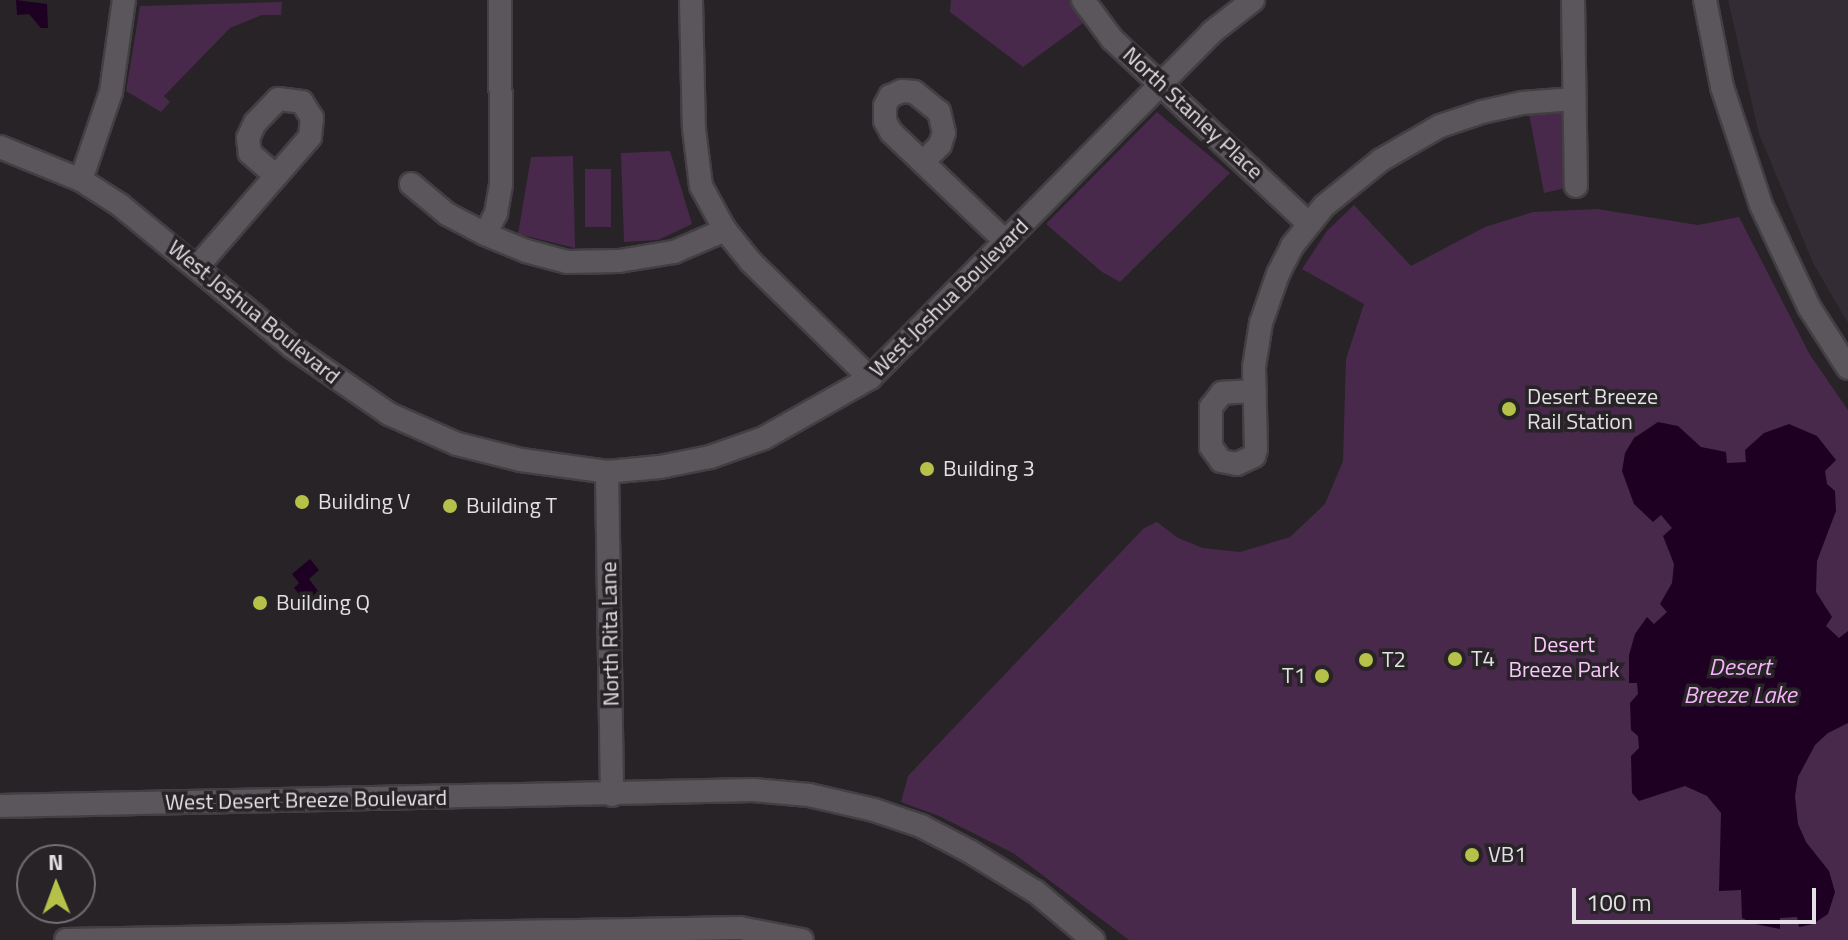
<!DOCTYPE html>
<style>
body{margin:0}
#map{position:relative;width:1848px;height:940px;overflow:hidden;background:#272327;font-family:"Titillium Web",sans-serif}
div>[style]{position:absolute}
.built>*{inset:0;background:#342c35}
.green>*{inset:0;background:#49294b;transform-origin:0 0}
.water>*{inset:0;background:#1e0022}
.roads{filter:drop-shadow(2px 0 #433f43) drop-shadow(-2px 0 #433f43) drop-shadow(0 2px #433f43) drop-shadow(0 -2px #433f43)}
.minor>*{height:22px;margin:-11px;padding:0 11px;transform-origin:11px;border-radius:11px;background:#5b565b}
.dots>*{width:22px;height:22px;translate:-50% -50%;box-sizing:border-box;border:4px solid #272327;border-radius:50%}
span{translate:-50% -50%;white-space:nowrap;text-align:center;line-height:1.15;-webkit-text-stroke:7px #272327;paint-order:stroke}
.street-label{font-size:22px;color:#e3e1e3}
.poi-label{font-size:22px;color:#e3e1e3}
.left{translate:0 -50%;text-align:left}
.right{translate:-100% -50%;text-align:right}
.park-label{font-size:22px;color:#fbc6fe}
.water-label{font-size:24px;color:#f5b3f9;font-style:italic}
.north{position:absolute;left:16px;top:844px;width:80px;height:80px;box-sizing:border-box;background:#272327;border:2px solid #726f72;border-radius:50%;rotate:359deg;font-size:22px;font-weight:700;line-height:32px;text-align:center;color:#e3e1e3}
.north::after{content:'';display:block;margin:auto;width:28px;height:36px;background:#b6c149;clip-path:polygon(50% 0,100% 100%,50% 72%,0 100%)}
.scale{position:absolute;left:1572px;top:888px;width:244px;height:36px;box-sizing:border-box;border:4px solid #e3e1e3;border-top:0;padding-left:10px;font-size:24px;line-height:28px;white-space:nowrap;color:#e3e1e3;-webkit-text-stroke:6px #272327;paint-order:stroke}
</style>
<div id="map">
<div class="built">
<div style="clip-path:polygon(1728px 0,1848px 0,1848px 323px,1813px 263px,1759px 134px)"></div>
</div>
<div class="green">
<div style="clip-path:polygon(951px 0,1082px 0,1094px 15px,1023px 67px,950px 12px)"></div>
<div style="clip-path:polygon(282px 2px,281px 15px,262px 15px,230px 28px,164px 96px,170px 102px,161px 112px,126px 91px,140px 6px)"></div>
<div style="clip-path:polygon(1574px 99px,1575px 186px,1544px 193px,1527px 103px)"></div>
<div style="clip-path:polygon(1157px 112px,1230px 173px,1120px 282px,1102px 272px,1046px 224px)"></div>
<div style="clip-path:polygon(670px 151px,692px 224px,658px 240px,624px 242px,621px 153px)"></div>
<div style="clip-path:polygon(573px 156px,575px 248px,518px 234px,531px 157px)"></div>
<div style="left:585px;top:169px;width:26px;height:58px"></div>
<div style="clip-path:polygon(1354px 205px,1411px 266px,1485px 227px,1533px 212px,1597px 209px,1698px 225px,1739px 217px,1810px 355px,1848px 410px,1848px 940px,1129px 940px,1013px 853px,939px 816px,901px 802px,908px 776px,1144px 528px,1157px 522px,1178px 538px,1203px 548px,1240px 552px,1290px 537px,1325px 504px,1343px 461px,1346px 359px,1364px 304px,1302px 269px,1327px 231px)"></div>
</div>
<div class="water">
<div style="clip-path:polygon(16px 0,47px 4px,48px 28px,41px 28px,29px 14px,17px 15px)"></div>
<div style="clip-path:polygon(1658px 422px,1678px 426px,1701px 447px,1726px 452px,1727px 463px,1746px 462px,1745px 450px,1764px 433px,1789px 424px,1817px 436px,1836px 460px,1825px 471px,1827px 484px,1835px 491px,1836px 511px,1817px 561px,1816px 592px,1832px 617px,1826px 626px,1839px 638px,1848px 631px,1848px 723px,1828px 733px,1815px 745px,1798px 777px,1795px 796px,1798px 824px,1806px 842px,1829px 871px,1835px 892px,1828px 914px,1813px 924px,1799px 927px,1797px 917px,1780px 918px,1780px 929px,1755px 924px,1742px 918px,1741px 890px,1719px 891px,1721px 813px,1707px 796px,1685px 786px,1639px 801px,1632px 793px,1631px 756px,1639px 748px,1638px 736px,1631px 730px,1630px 703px,1638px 694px,1637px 683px,1629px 683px,1629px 655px,1635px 634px,1647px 617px,1654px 624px,1667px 612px,1660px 604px,1672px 583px,1674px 564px,1663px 536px,1672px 528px,1661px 515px,1653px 522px,1634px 504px,1622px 471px,1625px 453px,1634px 438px)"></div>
<div style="clip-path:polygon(310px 559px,319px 570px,309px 579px,318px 591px,306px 602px,294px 588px,299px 583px,292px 574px)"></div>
</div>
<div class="roads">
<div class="minor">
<div style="left:691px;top:0;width:129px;rotate:88.7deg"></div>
<div style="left:694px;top:129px;width:57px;rotate:83deg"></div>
<div style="left:701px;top:186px;width:50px;rotate:61.4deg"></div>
<div style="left:725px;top:230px;width:41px;rotate:50.9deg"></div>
<div style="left:751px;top:262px;width:166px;rotate:44.3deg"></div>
<div style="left:1083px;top:0;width:49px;rotate:53.4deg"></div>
<div style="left:1112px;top:39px;width:269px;rotate:43.2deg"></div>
<div style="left:1573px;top:0;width:186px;rotate:89.1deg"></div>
<div style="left:1705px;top:0;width:89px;rotate:78.9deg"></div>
<div style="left:1722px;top:87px;width:124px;rotate:71.7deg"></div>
<div style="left:1761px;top:205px;width:113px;rotate:64.8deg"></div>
<div style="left:1809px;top:307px;width:72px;rotate:57.4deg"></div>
<div style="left:278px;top:99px;width:24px;rotate:7deg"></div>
<div style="left:302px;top:102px;width:19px;rotate:58deg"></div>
<div style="left:312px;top:118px;width:19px;rotate:96deg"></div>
<div style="left:310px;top:137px;width:52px;rotate:131.1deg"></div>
<div style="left:276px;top:176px;width:35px;rotate:-139deg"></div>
<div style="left:250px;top:153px;width:15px;rotate:-98deg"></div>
<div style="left:248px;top:138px;width:17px;rotate:-65deg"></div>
<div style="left:255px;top:123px;width:33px;rotate:-46deg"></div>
<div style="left:0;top:147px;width:87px;rotate:22.2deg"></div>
<div style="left:81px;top:180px;width:46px;rotate:32.7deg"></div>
<div style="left:120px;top:205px;width:223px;rotate:39.5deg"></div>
<div style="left:292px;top:347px;width:118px;rotate:34.6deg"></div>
<div style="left:389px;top:414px;width:74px;rotate:23.8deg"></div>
<div style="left:457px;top:444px;width:66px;rotate:14deg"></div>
<div style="left:521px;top:460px;width:87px;rotate:7.9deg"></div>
<div style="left:607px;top:472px;width:53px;rotate:-5.4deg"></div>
<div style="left:660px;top:467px;width:51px;rotate:-11.3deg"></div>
<div style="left:710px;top:457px;width:57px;rotate:-19.4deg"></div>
<div style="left:764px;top:438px;width:122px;rotate:-29.5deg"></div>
<div style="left:870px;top:378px;width:486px;rotate:-45.3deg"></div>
<div style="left:1212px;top:32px;width:52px;rotate:-38deg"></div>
<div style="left:924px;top:161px;width:23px;rotate:-45deg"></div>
<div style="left:940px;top:145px;width:13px;rotate:-72deg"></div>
<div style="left:944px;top:133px;width:22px;rotate:-103deg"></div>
<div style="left:939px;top:112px;width:32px;rotate:-141deg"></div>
<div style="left:914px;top:92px;width:12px;rotate:-175deg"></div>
<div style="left:902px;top:91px;width:13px;rotate:157deg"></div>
<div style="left:890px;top:96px;width:11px;rotate:117deg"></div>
<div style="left:885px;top:106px;width:15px;rotate:90deg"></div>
<div style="left:885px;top:121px;width:13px;rotate:61deg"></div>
<div style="left:891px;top:132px;width:158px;rotate:43.7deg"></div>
<div style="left:81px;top:180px;width:93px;rotate:-71.2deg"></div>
<div style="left:111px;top:92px;width:93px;rotate:-82deg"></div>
<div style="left:411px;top:184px;width:47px;rotate:39.8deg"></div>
<div style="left:447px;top:214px;width:43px;rotate:27.8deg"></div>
<div style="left:485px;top:234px;width:44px;rotate:22.5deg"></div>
<div style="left:526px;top:251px;width:42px;rotate:15deg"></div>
<div style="left:567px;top:262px;width:52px;rotate:-1.1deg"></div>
<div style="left:619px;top:261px;width:56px;rotate:-9.3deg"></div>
<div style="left:674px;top:252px;width:56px;rotate:-23.3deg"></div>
<div style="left:485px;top:234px;width:24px;rotate:-62deg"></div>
<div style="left:496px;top:213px;width:29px;rotate:-80deg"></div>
<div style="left:501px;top:184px;width:184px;rotate:-90.3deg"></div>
<div style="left:198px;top:266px;width:119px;rotate:-49.1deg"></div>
<div style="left:1255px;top:391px;width:33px;rotate:177deg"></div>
<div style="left:1222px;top:393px;width:18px;rotate:128deg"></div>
<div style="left:1211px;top:407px;width:40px;rotate:90deg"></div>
<div style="left:1211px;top:447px;width:17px;rotate:54deg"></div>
<div style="left:1221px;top:461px;width:16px;rotate:11deg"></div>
<div style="left:1237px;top:464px;width:19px;rotate:-25deg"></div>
<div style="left:1254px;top:456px;width:7px;rotate:-74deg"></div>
<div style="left:1256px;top:449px;width:82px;rotate:-91.4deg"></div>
<div style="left:1254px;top:367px;width:45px;rotate:-81deg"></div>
<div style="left:1261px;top:323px;width:52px;rotate:-70.9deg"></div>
<div style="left:1278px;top:274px;width:31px;rotate:-63deg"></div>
<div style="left:1292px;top:246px;width:51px;rotate:-51.3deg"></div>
<div style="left:1324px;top:206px;width:73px;rotate:-38.9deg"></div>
<div style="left:1381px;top:160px;width:68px;rotate:-30deg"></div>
<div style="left:1440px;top:126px;width:44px;rotate:-18.4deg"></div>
<div style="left:1482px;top:112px;width:41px;rotate:-12.7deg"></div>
<div style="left:1522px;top:103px;width:52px;rotate:-4.4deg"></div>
<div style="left:607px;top:472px;width:323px;rotate:89.1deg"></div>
<div style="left:0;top:806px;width:753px;rotate:-1.22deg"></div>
<div style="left:753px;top:790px;width:56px;rotate:5.1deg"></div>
<div style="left:809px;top:795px;width:67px;rotate:13deg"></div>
<div style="left:874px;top:810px;width:50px;rotate:18.8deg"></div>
<div style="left:921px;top:826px;width:54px;rotate:27.5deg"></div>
<div style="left:969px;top:851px;width:79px;rotate:31.5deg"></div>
<div style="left:1036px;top:892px;width:75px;rotate:40.1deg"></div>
<div style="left:66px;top:940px;width:674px;rotate:-1.02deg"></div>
<div style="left:740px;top:928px;width:63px;rotate:11deg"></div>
</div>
</div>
<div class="dots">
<div style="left:1509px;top:409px;background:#b6c149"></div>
<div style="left:927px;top:469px;background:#b6c149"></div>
<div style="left:302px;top:502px;background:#b6c149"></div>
<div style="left:450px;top:506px;background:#b6c149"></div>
<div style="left:260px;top:603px;background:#b6c149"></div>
<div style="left:1455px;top:659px;background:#b6c149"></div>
<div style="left:1366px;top:660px;background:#b6c149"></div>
<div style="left:1322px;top:676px;background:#b6c149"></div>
<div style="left:1472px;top:855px;background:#b6c149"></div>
</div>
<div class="street-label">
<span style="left:1193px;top:113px;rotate:43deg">North Stanley Place</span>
<span style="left:949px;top:298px;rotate:-45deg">West Joshua Boulevard</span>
<span style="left:254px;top:312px;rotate:39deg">West Joshua Boulevard</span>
<span style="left:610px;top:634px;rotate:-91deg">North Rita Lane</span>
<span style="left:306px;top:800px;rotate:-1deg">West Desert Breeze Boulevard</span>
</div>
<div class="poi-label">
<span class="left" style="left:1527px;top:409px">Desert Breeze<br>Rail Station</span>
<span class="left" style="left:943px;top:469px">Building 3</span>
<span class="left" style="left:318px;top:502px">Building V</span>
<span class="left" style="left:466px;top:506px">Building T</span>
<span class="left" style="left:276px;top:603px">Building Q</span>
<span class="left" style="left:1471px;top:659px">T4</span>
<span class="left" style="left:1382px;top:660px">T2</span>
<span class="right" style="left:1306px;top:676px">T1</span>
<span class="left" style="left:1488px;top:855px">VB1</span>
</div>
<div class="park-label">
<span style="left:1564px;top:657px">Desert<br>Breeze Park</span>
</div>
<div class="water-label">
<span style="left:1740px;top:681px">Desert<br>Breeze Lake</span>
</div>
<div class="north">N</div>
<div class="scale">100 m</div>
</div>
